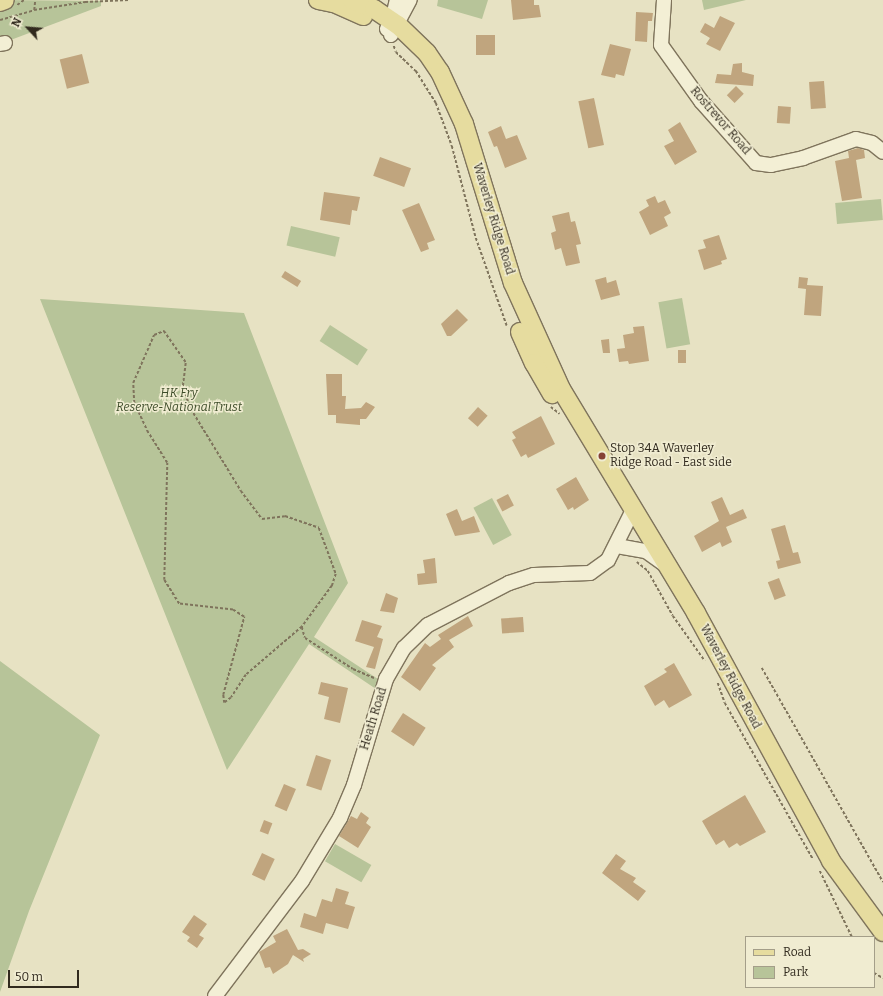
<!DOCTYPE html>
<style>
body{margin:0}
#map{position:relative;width:883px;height:996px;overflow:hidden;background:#e7e2c3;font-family:Bitter,serif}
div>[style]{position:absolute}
.green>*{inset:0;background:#b7c499;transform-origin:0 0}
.building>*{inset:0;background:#c0a57e;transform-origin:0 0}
.path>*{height:1.5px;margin-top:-0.75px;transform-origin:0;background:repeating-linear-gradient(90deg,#7f745c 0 3px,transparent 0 5px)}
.roads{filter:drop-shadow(1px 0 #7f745c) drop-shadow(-1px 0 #7f745c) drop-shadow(0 1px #7f745c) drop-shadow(0 -1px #7f745c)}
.minor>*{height:14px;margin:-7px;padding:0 7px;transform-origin:7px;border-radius:7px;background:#f3efd5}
.major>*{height:18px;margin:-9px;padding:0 9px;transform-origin:9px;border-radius:9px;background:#e6dc9f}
.dots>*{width:11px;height:11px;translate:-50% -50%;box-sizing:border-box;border:2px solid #f0ecd1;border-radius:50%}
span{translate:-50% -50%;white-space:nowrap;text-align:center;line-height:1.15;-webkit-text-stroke:3px #f0ecd1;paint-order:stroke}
.street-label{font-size:12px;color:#312a1e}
.park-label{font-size:12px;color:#3c4b28;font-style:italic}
.poi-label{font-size:12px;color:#312a1e}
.left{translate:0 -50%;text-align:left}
.legend{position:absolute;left:745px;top:936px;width:130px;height:52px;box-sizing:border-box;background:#f0ecd1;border:1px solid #a49e89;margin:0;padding:5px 7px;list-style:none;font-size:12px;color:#312a1e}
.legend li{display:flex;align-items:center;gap:8px;height:20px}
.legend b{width:20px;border:1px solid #a49e89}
.north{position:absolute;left:8px;top:8px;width:40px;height:40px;-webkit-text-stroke:3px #f0ecd1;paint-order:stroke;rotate:296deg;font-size:11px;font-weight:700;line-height:16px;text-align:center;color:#312a1e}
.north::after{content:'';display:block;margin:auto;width:14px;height:18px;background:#312a1e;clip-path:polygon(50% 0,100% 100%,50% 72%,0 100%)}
.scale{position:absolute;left:8px;top:970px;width:71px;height:18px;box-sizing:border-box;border:2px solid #312a1e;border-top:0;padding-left:5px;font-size:12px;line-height:14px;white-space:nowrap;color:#312a1e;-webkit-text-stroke:3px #f0ecd1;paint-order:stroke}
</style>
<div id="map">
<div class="green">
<div style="clip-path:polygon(0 0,101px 1px,101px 6px,0 44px)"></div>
<div style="clip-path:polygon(438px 0,488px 0,482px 19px,437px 6px)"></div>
<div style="clip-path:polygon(702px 0,746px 0,704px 10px)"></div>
<div style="left:881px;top:199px;width:21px;height:46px;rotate:85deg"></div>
<div style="left:291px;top:226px;width:50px;height:20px;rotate:13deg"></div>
<div style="left:682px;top:298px;width:47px;height:24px;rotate:80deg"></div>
<div style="clip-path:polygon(40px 299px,244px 313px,348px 583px,314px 637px,381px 681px,376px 689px,309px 644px,227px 770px)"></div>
<div style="left:330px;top:325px;width:45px;height:19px;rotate:33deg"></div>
<div style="left:492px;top:498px;width:42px;height:21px;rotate:62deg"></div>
<div style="clip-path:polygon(0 661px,100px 735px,29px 911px,0 992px)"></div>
<div style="left:335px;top:844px;width:42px;height:20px;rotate:30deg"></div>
</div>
<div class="building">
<div style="clip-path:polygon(511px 0,534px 0,534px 5px,539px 5px,541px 17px,513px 20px)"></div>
<div style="clip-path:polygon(636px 12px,653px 13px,652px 21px,648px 21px,647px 42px,635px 41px)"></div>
<div style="clip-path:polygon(720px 16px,735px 23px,720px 51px,706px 44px,710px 38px,700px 32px,705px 23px,714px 28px)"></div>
<div style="left:476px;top:35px;width:19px;height:20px"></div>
<div style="clip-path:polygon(610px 44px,631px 49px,624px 76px,616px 74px,615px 78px,601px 75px)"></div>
<div style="left:82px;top:54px;width:30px;height:23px;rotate:76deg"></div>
<div style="clip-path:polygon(742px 63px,742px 72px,754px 75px,753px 86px,715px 83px,717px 74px,731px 75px,733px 64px)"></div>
<div style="left:824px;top:81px;width:27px;height:15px;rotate:86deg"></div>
<div style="left:736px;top:86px;width:11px;height:13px;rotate:45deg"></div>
<div style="left:594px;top:98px;width:48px;height:16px;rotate:78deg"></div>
<div style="left:778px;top:106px;width:13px;height:17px;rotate:4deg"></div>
<div style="clip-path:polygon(680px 122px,697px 152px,675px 165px,664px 146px,674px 141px,668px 130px)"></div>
<div style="clip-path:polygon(501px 126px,506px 139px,517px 135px,527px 159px,505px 168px,497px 146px,494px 147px,488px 132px)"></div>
<div style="clip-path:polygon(858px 148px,864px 150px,865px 158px,856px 160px,862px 198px,842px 201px,835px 161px,849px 158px,848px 151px)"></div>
<div style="left:380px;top:157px;width:33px;height:20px;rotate:20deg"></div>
<div style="clip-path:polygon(324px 192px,360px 197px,357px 211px,352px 210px,350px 225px,320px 220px)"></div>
<div style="clip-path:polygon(655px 196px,658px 203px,665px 200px,671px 213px,664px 217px,668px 226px,650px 235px,639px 212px,649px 206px,646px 200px)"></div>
<div style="clip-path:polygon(419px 203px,435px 240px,427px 243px,429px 249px,421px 252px,402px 210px)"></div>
<div style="clip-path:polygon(569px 212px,571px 222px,575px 221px,581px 244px,576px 245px,580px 263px,566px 266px,561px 248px,555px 250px,551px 233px,556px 231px,552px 216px)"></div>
<div style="clip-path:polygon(719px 235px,727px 259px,721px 261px,722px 264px,704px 270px,698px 250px,706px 248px,703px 240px)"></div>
<div style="left:285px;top:271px;width:19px;height:7px;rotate:32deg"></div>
<div style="clip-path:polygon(606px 277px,607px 283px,616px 280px,620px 295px,601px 300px,595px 280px)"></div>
<div style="clip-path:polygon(799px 277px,808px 278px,807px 285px,823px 286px,821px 316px,804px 315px,806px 289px,798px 288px)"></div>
<div style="clip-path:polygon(457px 309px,468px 320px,451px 336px,447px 336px,441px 324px)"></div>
<div style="clip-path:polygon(644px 326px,649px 361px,629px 364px,628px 361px,619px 362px,617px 349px,625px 348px,623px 335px,634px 333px,633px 327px)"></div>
<div style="clip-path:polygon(609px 339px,610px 353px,603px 353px,601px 340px)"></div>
<div style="left:678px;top:350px;width:8px;height:13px"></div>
<div style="clip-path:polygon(326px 374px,342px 374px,342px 396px,346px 396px,345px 409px,361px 408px,366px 402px,375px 407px,366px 419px,360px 419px,360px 425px,336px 423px,336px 415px,328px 415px)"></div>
<div style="left:478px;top:407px;width:13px;height:15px;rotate:42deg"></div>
<div style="clip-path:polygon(541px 416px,555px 444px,528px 458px,526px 454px,521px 457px,512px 440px,516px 438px,512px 432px)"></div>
<div style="clip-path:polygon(576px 477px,589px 500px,574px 510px,573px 507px,568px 510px,556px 489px)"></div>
<div style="left:508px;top:494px;width:13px;height:13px;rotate:63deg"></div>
<div style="clip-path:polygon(722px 497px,730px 515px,743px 509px,747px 518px,726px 527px,732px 542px,722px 547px,720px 542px,702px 552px,694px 536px,719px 521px,711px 502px)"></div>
<div style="clip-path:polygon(457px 509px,462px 521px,474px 516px,480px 532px,455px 536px,446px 514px)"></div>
<div style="clip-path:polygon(785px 525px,793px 553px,798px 552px,801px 563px,778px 569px,776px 561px,780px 560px,771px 529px)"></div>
<div style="clip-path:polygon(435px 558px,437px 583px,418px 585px,417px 574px,425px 573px,423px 560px)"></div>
<div style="left:779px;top:578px;width:19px;height:12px;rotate:69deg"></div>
<div style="clip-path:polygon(386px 593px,398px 598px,394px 613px,380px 611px)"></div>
<div style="clip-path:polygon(468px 616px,473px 626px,449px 640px,454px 647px,432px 665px,436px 668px,420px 691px,401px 677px,425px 643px,430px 647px,441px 639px,438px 635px)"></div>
<div style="left:523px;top:617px;width:15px;height:22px;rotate:86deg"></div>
<div style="clip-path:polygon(362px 620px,382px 626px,377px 637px,383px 639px,375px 669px,366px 667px,374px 647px,355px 641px)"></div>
<div style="clip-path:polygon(674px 663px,692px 695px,669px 708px,664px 700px,655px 706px,644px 686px,667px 672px,664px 669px)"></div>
<div style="clip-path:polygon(321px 682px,348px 688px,340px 723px,324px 719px,329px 697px,318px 694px)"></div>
<div style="left:403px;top:713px;width:27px;height:22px;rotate:33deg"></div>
<div style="left:316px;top:755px;width:16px;height:32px;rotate:18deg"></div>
<div style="left:284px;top:784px;width:13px;height:24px;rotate:23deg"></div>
<div style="clip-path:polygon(745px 795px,766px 832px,740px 846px,737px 843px,729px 848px,724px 840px,716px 845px,702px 821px)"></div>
<div style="clip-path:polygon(361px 812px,369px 818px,366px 823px,371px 827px,358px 848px,339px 836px,351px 816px,357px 819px)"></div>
<div style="left:264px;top:820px;width:9px;height:12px;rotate:21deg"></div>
<div style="left:262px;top:853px;width:14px;height:24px;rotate:25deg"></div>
<div style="clip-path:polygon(616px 854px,626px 861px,620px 869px,636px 878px,633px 882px,646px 891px,638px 901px,602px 873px)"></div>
<div style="clip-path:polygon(336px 888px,349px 892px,345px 904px,355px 907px,348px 929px,326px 923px,323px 934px,300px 927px,304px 913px,316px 917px,322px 899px,332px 902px)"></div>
<div style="clip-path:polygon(194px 915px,207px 924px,199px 935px,204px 938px,197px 948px,187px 941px,190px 937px,182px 932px)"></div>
<div style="clip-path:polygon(287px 929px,298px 950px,303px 949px,311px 954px,303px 959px,304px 962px,293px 955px,288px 964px,273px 974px,270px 967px,265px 968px,259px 952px,276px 942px,273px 936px)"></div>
</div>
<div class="path">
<div style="left:17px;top:5px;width:9px;rotate:-36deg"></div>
<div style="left:34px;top:10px;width:10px;rotate:-84deg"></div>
<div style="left:0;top:20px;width:35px;rotate:-16deg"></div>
<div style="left:34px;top:10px;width:52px;rotate:-8.9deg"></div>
<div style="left:85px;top:2px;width:44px;rotate:-2.6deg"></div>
<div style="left:394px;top:46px;width:6px;rotate:72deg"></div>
<div style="left:396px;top:52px;width:28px;rotate:44deg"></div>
<div style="left:416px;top:71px;width:38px;rotate:58deg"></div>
<div style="left:436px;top:103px;width:46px;rotate:69.6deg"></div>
<div style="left:452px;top:146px;width:95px;rotate:75.4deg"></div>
<div style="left:476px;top:238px;width:93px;rotate:70.6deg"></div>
<div style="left:551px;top:407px;width:11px;rotate:38deg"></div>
<div style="left:637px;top:562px;width:14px;rotate:39deg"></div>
<div style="left:648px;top:571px;width:51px;rotate:60.9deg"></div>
<div style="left:673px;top:616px;width:55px;rotate:54.6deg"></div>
<div style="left:302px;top:627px;width:74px;rotate:139.4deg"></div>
<div style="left:246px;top:675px;width:27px;rotate:123deg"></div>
<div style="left:231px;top:698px;width:9px;rotate:144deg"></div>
<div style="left:224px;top:703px;width:8px;rotate:-97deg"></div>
<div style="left:223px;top:695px;width:81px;rotate:-74.9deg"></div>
<div style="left:244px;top:617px;width:13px;rotate:-148deg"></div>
<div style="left:233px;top:610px;width:54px;rotate:-173.7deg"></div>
<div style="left:179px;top:604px;width:28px;rotate:-122deg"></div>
<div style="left:164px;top:580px;width:117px;rotate:-88.5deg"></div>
<div style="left:167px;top:463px;width:36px;rotate:-122deg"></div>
<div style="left:148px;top:433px;width:33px;rotate:-115deg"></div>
<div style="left:134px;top:403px;width:20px;rotate:-93deg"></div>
<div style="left:133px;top:383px;width:52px;rotate:-66.4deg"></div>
<div style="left:154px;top:335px;width:11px;rotate:-22deg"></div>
<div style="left:164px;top:331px;width:39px;rotate:55deg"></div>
<div style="left:186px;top:363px;width:26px;rotate:97deg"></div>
<div style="left:183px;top:389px;width:22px;rotate:68deg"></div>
<div style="left:191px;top:409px;width:96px;rotate:58.6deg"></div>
<div style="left:241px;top:491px;width:35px;rotate:53deg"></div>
<div style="left:262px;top:519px;width:23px;rotate:-7deg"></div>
<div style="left:285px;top:516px;width:36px;rotate:19deg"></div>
<div style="left:319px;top:528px;width:49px;rotate:69.7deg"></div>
<div style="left:336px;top:574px;width:13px;rotate:108deg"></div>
<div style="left:332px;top:586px;width:51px;rotate:126.2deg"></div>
<div style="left:302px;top:627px;width:11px;rotate:75deg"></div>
<div style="left:305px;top:638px;width:57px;rotate:32.9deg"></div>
<div style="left:353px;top:669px;width:23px;rotate:23deg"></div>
<div style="left:762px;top:668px;width:246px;rotate:60.5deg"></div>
<div style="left:718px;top:683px;width:21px;rotate:71deg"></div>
<div style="left:725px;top:703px;width:179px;rotate:60.6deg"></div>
<div style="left:820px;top:871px;width:73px;rotate:64.1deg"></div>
<div style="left:874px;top:973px;width:10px;rotate:29deg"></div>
</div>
<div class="roads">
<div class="minor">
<div style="left:664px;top:0;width:45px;rotate:93.8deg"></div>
<div style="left:661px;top:45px;width:69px;rotate:54.5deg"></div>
<div style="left:701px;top:101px;width:83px;rotate:48.4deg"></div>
<div style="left:756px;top:163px;width:15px;rotate:8deg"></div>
<div style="left:771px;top:165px;width:33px;rotate:-12deg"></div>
<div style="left:803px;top:158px;width:56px;rotate:-19.7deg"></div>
<div style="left:856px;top:139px;width:16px;rotate:14deg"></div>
<div style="left:872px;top:143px;width:14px;rotate:39deg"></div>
<div style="left:387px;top:29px;width:9px;rotate:-58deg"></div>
<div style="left:392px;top:21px;width:22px;rotate:-77deg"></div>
<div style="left:391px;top:35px;width:40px;rotate:-62deg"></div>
<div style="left:0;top:44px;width:5px;rotate:-11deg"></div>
<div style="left:617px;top:546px;width:29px;rotate:10deg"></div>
<div style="left:646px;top:551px;width:22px;rotate:36deg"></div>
<div style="left:215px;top:996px;width:144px;rotate:-52.9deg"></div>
<div style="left:302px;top:881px;width:74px;rotate:-58.9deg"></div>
<div style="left:340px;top:818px;width:36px;rotate:-67deg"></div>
<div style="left:354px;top:785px;width:111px;rotate:-73.2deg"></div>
<div style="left:386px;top:679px;width:36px;rotate:-60deg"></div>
<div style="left:404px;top:648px;width:33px;rotate:-44deg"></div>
<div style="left:428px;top:625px;width:91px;rotate:-27.4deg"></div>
<div style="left:509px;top:583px;width:26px;rotate:-18deg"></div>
<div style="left:534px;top:575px;width:56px;rotate:-2deg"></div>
<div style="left:590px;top:573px;width:22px;rotate:-36deg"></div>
<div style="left:608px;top:560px;width:56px;rotate:-63.4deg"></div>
</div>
<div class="major">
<div style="left:318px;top:0;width:16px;rotate:11deg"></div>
<div style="left:334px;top:3px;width:32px;rotate:24deg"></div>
<div style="left:352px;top:0;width:24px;rotate:22deg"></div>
<div style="left:374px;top:9px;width:29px;rotate:34deg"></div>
<div style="left:398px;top:25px;width:40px;rotate:44deg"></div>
<div style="left:427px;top:53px;width:23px;rotate:56deg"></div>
<div style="left:440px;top:72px;width:57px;rotate:65.2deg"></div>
<div style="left:464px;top:124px;width:166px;rotate:72.9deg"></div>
<div style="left:513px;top:283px;width:116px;rotate:65.6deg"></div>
<div style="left:561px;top:389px;width:262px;rotate:58.9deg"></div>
<div style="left:696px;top:613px;width:282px;rotate:61.4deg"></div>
<div style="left:831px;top:861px;width:88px;rotate:53.8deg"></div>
<div style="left:0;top:2px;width:5px;rotate:-22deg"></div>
<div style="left:520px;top:332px;width:34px;rotate:66deg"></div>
<div style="left:534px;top:363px;width:36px;rotate:60deg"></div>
</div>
</div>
<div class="dots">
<div style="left:602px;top:456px;background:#864134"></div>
</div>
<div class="street-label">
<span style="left:720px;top:121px;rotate:49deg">Rostrevor Road</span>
<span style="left:493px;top:219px;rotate:73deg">Waverley Ridge Road</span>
<span style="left:730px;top:677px;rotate:62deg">Waverley Ridge Road</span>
<span style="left:374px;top:719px;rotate:-73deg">Heath Road</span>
</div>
<div class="park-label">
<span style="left:179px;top:401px">HK Fry<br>Reserve-National Trust</span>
</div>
<div class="poi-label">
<span class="left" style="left:610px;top:456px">Stop 34A Waverley<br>Ridge Road - East side</span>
</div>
<ul class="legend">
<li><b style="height:5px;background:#e6dc9f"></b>Road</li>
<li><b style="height:11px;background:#b7c499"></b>Park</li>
</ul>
<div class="north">N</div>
<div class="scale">50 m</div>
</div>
